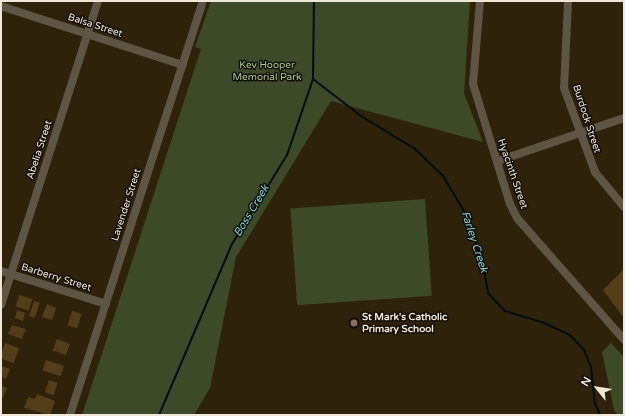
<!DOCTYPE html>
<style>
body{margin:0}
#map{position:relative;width:625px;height:416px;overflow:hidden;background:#2f220b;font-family:"Varela Round",sans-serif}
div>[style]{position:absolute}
.green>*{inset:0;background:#3c4a28;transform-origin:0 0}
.stream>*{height:2px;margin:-1px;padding:0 1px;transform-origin:1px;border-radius:1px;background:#000d0f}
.building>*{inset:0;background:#543e19;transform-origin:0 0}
.minor>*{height:8px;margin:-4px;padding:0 4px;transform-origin:4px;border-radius:4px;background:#5e5545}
.dots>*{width:11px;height:11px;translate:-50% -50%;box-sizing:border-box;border:2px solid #130d05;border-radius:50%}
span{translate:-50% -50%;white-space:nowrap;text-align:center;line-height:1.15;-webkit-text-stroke:3px #130d05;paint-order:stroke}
.street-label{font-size:10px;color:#f0e7d9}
.park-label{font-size:10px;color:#aeca8a}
.poi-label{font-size:10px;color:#f0e7d9;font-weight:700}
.left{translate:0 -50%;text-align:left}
.water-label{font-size:11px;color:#75d4df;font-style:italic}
.frame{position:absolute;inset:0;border:2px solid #f0e7d9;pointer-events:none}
.north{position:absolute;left:577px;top:368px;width:40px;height:40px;-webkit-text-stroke:3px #130d05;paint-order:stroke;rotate:300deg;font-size:11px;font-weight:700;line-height:16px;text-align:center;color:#f0e7d9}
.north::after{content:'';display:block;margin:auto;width:14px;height:18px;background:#f0e7d9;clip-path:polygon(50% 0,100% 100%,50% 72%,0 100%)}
</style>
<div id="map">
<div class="green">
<div style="clip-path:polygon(211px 1px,470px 1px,464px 93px,483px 142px,331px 101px,236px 257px,210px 388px,194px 415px,82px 415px,201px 49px,195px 47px)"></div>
<div style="left:425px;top:199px;width:97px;height:135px;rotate:86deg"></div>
<div style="clip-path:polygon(611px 343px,624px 357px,624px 415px,617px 415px,614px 410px,602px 352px)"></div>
</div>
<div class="stream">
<div style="left:313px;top:79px;width:61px;rotate:37.6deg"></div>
<div style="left:361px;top:116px;width:63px;rotate:31.4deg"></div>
<div style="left:415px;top:149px;width:39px;rotate:44deg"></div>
<div style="left:443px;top:176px;width:39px;rotate:59deg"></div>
<div style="left:463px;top:209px;width:59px;rotate:70deg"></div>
<div style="left:483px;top:264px;width:29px;rotate:80deg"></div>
<div style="left:488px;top:293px;width:25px;rotate:47deg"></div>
<div style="left:505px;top:311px;width:39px;rotate:17deg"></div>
<div style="left:542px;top:322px;width:31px;rotate:25deg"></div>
<div style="left:570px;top:335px;width:21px;rotate:47deg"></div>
<div style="left:584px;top:350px;width:18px;rotate:68deg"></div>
<div style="left:591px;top:367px;width:36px;rotate:84deg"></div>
<div style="left:595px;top:403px;width:13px;rotate:67deg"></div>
<div style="left:159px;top:415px;width:186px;rotate:-66.9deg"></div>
<div style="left:232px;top:244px;width:105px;rotate:-58.3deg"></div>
<div style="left:287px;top:155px;width:80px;rotate:-71.1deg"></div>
<div style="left:313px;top:79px;width:78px;rotate:-89.3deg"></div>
</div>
<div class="building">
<div style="clip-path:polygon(624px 269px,624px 318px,603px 290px)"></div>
<div style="left:19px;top:295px;width:14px;height:12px;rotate:17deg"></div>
<div style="left:34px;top:301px;width:6px;height:16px;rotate:18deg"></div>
<div style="clip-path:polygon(47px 304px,56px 308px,52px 320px,42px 317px)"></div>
<div style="clip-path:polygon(17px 310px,25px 313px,23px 321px,15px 318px)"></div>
<div style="left:72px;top:311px;width:10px;height:15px;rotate:17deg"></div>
<div style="clip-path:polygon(12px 325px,26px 329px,22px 339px,8px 334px)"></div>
<div style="left:57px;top:339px;width:14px;height:12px;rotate:21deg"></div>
<div style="left:5px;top:343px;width:15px;height:16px;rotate:20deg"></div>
<div style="left:46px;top:360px;width:19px;height:11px;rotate:18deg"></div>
<div style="clip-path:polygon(1px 366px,10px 369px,6px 379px,1px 377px)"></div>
<div style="left:49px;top:380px;width:9px;height:13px;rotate:18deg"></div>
<div style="clip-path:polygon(1px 386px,7px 388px,3px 398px,1px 397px)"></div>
<div style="clip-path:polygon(37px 394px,55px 401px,50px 415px,24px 408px,28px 397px,35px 399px)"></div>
</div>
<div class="minor">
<div style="left:480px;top:1px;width:83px;rotate:94.8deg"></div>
<div style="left:473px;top:84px;width:126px;rotate:72.9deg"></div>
<div style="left:510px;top:204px;width:16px;rotate:63deg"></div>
<div style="left:517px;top:218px;width:162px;rotate:48.7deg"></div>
<div style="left:568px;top:1px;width:87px;rotate:92.6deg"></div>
<div style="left:564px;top:88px;width:90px;rotate:69.7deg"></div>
<div style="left:595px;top:172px;width:45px;rotate:50.4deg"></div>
<div style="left:1px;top:6px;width:191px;rotate:18deg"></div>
<div style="left:498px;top:161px;width:133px;rotate:-18.8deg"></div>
<div style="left:1px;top:271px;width:110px;rotate:17.4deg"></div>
<div style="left:1px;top:305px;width:319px;rotate:-72.3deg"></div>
<div style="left:70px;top:415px;width:435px;rotate:-72.2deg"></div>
</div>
<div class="dots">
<div style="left:354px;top:323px;background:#8d6e63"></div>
</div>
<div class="street-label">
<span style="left:95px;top:26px;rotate:18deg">Balsa Street</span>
<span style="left:586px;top:119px;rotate:72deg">Burdock Street</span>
<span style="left:40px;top:150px;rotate:-72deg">Abelia Street</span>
<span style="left:512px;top:174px;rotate:71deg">Hyacinth Street</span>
<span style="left:127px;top:205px;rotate:-72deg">Lavender Street</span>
<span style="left:56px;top:278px;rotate:17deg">Barberry Street</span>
</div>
<div class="park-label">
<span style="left:267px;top:71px">Kev Hooper<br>Memorial Park</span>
</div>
<div class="poi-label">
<span class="left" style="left:362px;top:323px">St Mark's Catholic<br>Primary School</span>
</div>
<div class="water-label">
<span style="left:252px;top:211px;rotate:-59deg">Boss Creek</span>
<span style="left:474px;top:242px;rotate:72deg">Farley Creek</span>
</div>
<div class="frame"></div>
<div class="north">N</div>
</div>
